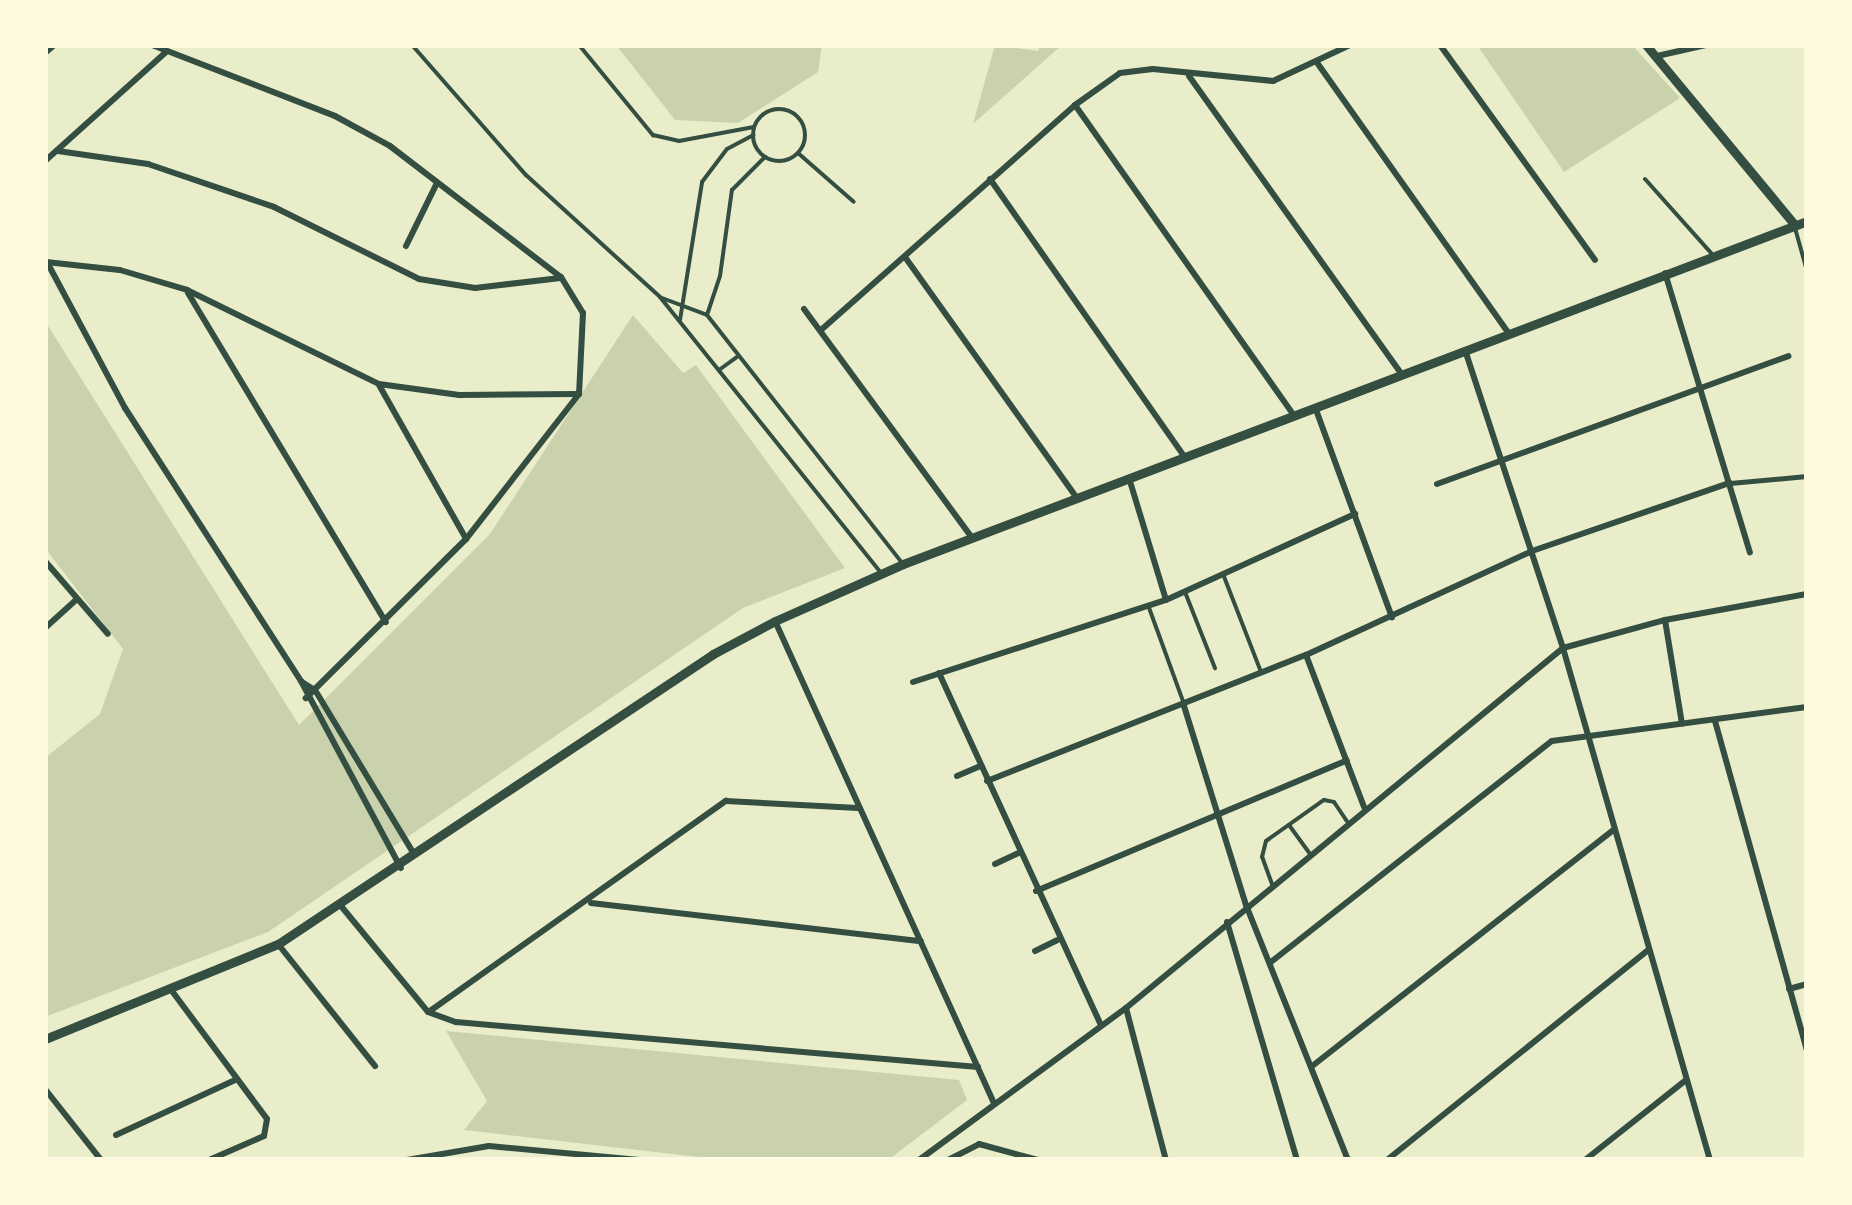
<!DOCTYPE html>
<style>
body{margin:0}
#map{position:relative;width:1852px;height:1205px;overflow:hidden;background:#e9edc9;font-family:Jost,sans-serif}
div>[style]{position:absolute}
.green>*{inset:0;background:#cad2ad}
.service>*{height:4px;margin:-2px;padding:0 2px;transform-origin:2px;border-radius:2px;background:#344e41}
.service>.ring{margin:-2px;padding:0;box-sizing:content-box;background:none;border:4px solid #344e41;border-radius:50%}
.pedestrian>*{height:5px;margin:-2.5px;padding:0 2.5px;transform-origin:2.5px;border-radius:2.5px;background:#344e41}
.minor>*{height:6px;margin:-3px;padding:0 3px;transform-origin:3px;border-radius:3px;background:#344e41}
.tertiary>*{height:9px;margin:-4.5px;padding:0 4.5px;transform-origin:4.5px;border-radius:4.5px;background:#344e41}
span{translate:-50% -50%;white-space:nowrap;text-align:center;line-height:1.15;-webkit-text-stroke:10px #fefae0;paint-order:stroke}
.frame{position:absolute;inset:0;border:48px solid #fefae0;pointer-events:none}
</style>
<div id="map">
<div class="green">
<div style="clip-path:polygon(616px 45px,822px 45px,818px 72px,738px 123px,675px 120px)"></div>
<div style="clip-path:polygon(995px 45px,1038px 51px,1040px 45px,1062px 45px,973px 124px)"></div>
<div style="clip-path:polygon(1477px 45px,1632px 45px,1680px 98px,1564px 172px)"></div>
<div style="clip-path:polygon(633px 315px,683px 373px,696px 365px,845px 568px,743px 608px,268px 932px,45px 1017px,45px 758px,100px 714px,123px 649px,45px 548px,45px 321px,299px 725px,490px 534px)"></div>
<div style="clip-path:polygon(446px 1031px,959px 1080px,967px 1100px,888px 1160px,724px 1160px,464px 1130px,487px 1101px)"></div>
</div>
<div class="service">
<div style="left:412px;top:45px;width:173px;rotate:48.8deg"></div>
<div style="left:526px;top:175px;width:181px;rotate:42.3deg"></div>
<div style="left:660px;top:297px;width:352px;rotate:51.3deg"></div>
<div style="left:579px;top:45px;width:117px;rotate:50.6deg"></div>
<div style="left:653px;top:135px;width:27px;rotate:13deg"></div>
<div style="left:679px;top:141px;width:76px;rotate:-10.6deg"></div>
<div class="ring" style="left:753px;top:109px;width:48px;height:48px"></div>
<div style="left:798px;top:153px;width:74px;rotate:41.2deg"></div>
<div style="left:1645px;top:179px;width:101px;rotate:48.2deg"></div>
<div style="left:1795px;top:228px;width:45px;rotate:74.4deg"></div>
<div style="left:662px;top:298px;width:48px;rotate:20.7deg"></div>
<div style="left:707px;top:315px;width:317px;rotate:51.8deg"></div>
<div style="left:707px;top:315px;width:41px;rotate:-71.6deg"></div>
<div style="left:720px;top:276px;width:87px;rotate:-82.1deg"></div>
<div style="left:732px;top:190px;width:47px;rotate:-45deg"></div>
<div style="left:680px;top:320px;width:140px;rotate:-80.9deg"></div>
<div style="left:702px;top:182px;width:41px;rotate:-52.9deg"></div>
<div style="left:727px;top:149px;width:30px;rotate:-28deg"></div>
<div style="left:719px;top:370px;width:24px;rotate:-36deg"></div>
<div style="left:1223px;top:574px;width:105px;rotate:68.8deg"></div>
<div style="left:1185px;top:592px;width:82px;rotate:68.5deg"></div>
<div style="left:1148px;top:605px;width:105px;rotate:70deg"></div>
<div style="left:1289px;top:825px;width:34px;rotate:54deg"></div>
<div style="left:1272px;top:884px;width:29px;rotate:-110deg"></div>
<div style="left:1262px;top:857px;width:16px;rotate:-76deg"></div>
<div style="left:1266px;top:841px;width:71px;rotate:-35.3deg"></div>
<div style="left:1324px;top:800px;width:10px;rotate:11deg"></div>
<div style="left:1334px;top:802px;width:23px;rotate:56deg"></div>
</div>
<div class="pedestrian">
<div style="left:1730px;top:483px;width:77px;rotate:-5.2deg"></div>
</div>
<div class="minor">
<div style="left:152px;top:45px;width:196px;rotate:21.2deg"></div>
<div style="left:335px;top:116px;width:63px;rotate:28.6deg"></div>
<div style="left:390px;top:146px;width:215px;rotate:37.5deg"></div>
<div style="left:561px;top:277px;width:42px;rotate:58.6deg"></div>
<div style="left:583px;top:313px;width:81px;rotate:92.8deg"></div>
<div style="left:579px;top:394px;width:184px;rotate:127.9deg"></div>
<div style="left:466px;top:539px;width:226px;rotate:135.2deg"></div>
<div style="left:1440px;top:45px;width:265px;rotate:54.2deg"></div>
<div style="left:1806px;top:45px;width:1px;rotate:45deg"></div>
<div style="left:1657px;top:56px;width:50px;rotate:-12.7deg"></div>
<div style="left:1318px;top:64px;width:329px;rotate:54.7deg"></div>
<div style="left:1189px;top:76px;width:365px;rotate:54.5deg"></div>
<div style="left:1075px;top:105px;width:378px;rotate:54.8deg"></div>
<div style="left:58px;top:151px;width:91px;rotate:8.2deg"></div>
<div style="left:148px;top:164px;width:133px;rotate:18.8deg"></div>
<div style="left:274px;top:207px;width:162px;rotate:26.4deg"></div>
<div style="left:419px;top:279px;width:57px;rotate:9.1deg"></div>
<div style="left:475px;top:288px;width:86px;rotate:-6.7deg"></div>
<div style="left:45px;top:161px;width:164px;rotate:-42deg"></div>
<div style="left:990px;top:179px;width:338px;rotate:55deg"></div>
<div style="left:406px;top:246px;width:70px;rotate:-63.8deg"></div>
<div style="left:905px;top:257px;width:296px;rotate:54.5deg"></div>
<div style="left:46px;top:262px;width:74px;rotate:6.2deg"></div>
<div style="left:120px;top:270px;width:70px;rotate:16.6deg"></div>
<div style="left:187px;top:290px;width:214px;rotate:26.1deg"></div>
<div style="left:379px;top:384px;width:81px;rotate:7.8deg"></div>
<div style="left:459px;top:395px;width:120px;rotate:-0.5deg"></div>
<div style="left:47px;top:262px;width:166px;rotate:61.9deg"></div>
<div style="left:125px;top:408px;width:325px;rotate:57.2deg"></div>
<div style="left:301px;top:681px;width:212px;rotate:61.9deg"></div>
<div style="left:1665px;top:273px;width:292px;rotate:73.1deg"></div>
<div style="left:188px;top:293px;width:384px;rotate:59deg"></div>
<div style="left:804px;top:309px;width:284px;rotate:53.7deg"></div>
<div style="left:821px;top:330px;width:339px;rotate:-41.5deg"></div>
<div style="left:1075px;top:105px;width:55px;rotate:-35.4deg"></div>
<div style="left:1120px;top:73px;width:33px;rotate:-7deg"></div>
<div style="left:1153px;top:69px;width:121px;rotate:5.7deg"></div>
<div style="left:1273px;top:81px;width:85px;rotate:-25.1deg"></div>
<div style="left:1465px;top:350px;width:314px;rotate:71.8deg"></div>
<div style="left:1563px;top:648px;width:533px;rotate:73.98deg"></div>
<div style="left:379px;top:385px;width:177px;rotate:60.5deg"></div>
<div style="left:1315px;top:407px;width:224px;rotate:69.9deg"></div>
<div style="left:1129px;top:478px;width:127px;rotate:73.1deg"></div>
<div style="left:1437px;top:484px;width:374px;rotate:-20deg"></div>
<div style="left:45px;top:561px;width:96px;rotate:49.2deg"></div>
<div style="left:1665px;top:620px;width:105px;rotate:80.7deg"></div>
<div style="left:775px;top:621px;width:529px;rotate:65.57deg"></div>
<div style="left:45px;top:628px;width:42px;rotate:-42.1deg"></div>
<div style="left:1306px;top:655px;width:163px;rotate:69.1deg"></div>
<div style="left:939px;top:673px;width:388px;rotate:65.3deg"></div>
<div style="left:302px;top:682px;width:15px;rotate:32deg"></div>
<div style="left:315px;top:690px;width:192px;rotate:58.9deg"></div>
<div style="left:913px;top:682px;width:266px;rotate:-18deg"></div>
<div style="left:1166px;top:600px;width:208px;rotate:-24.5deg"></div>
<div style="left:1184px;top:706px;width:208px;rotate:72.7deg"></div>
<div style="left:1246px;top:905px;width:275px;rotate:68.2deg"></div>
<div style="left:1715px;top:721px;width:342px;rotate:74.4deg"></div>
<div style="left:957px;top:776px;width:26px;rotate:-23deg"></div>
<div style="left:987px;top:781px;width:343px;rotate:-21.6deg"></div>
<div style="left:1306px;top:655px;width:249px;rotate:-24.7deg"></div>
<div style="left:1532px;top:551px;width:209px;rotate:-19deg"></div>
<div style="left:995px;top:864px;width:26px;rotate:-25deg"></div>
<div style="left:1036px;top:891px;width:337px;rotate:-22.8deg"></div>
<div style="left:591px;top:903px;width:332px;rotate:6.6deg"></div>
<div style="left:341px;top:906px;width:137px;rotate:50.6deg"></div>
<div style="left:428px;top:1012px;width:30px;rotate:20deg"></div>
<div style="left:456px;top:1022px;width:524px;rotate:4.93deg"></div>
<div style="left:1227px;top:922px;width:248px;rotate:73.6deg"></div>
<div style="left:278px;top:944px;width:156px;rotate:51.5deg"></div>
<div style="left:1035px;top:951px;width:25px;rotate:-26deg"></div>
<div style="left:1271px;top:962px;width:357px;rotate:-38.2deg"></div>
<div style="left:1552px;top:741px;width:257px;rotate:-7.6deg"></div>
<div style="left:1789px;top:989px;width:19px;rotate:-16deg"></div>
<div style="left:172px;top:991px;width:159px;rotate:53.4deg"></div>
<div style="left:267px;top:1119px;width:17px;rotate:100deg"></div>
<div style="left:264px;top:1136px;width:60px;rotate:156.4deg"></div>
<div style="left:1126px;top:1008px;width:157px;rotate:75.3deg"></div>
<div style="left:430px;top:1011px;width:363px;rotate:-35.4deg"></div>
<div style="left:726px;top:801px;width:132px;rotate:3deg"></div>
<div style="left:1311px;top:1067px;width:384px;rotate:-38.1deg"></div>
<div style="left:45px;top:1089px;width:90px;rotate:51.7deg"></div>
<div style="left:116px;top:1135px;width:133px;rotate:-24.8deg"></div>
<div style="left:407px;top:1160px;width:83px;rotate:-9.7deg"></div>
<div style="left:489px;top:1146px;width:151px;rotate:5.3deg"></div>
<div style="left:919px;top:1160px;width:257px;rotate:-36.3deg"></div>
<div style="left:1126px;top:1008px;width:566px;rotate:-39.48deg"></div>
<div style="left:1563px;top:648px;width:106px;rotate:-15.4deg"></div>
<div style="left:1665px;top:620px;width:144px;rotate:-10.4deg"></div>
<div style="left:948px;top:1160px;width:35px;rotate:-27deg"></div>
<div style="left:979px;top:1144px;width:61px;rotate:15.2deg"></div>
<div style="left:1387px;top:1160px;width:335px;rotate:-38.8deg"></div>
<div style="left:1585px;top:1160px;width:129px;rotate:-38.4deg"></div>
</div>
<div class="tertiary">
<div style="left:1646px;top:45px;width:234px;rotate:50.4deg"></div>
<div style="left:45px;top:50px;width:8px;rotate:-40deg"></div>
<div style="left:45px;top:1039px;width:252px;rotate:-22.2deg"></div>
<div style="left:278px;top:944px;width:523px;rotate:-33.69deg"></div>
<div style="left:713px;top:654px;width:70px;rotate:-28deg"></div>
<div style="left:775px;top:621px;width:140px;rotate:-24deg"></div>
<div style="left:903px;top:564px;width:967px;rotate:-20.78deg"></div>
</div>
<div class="frame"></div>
</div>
